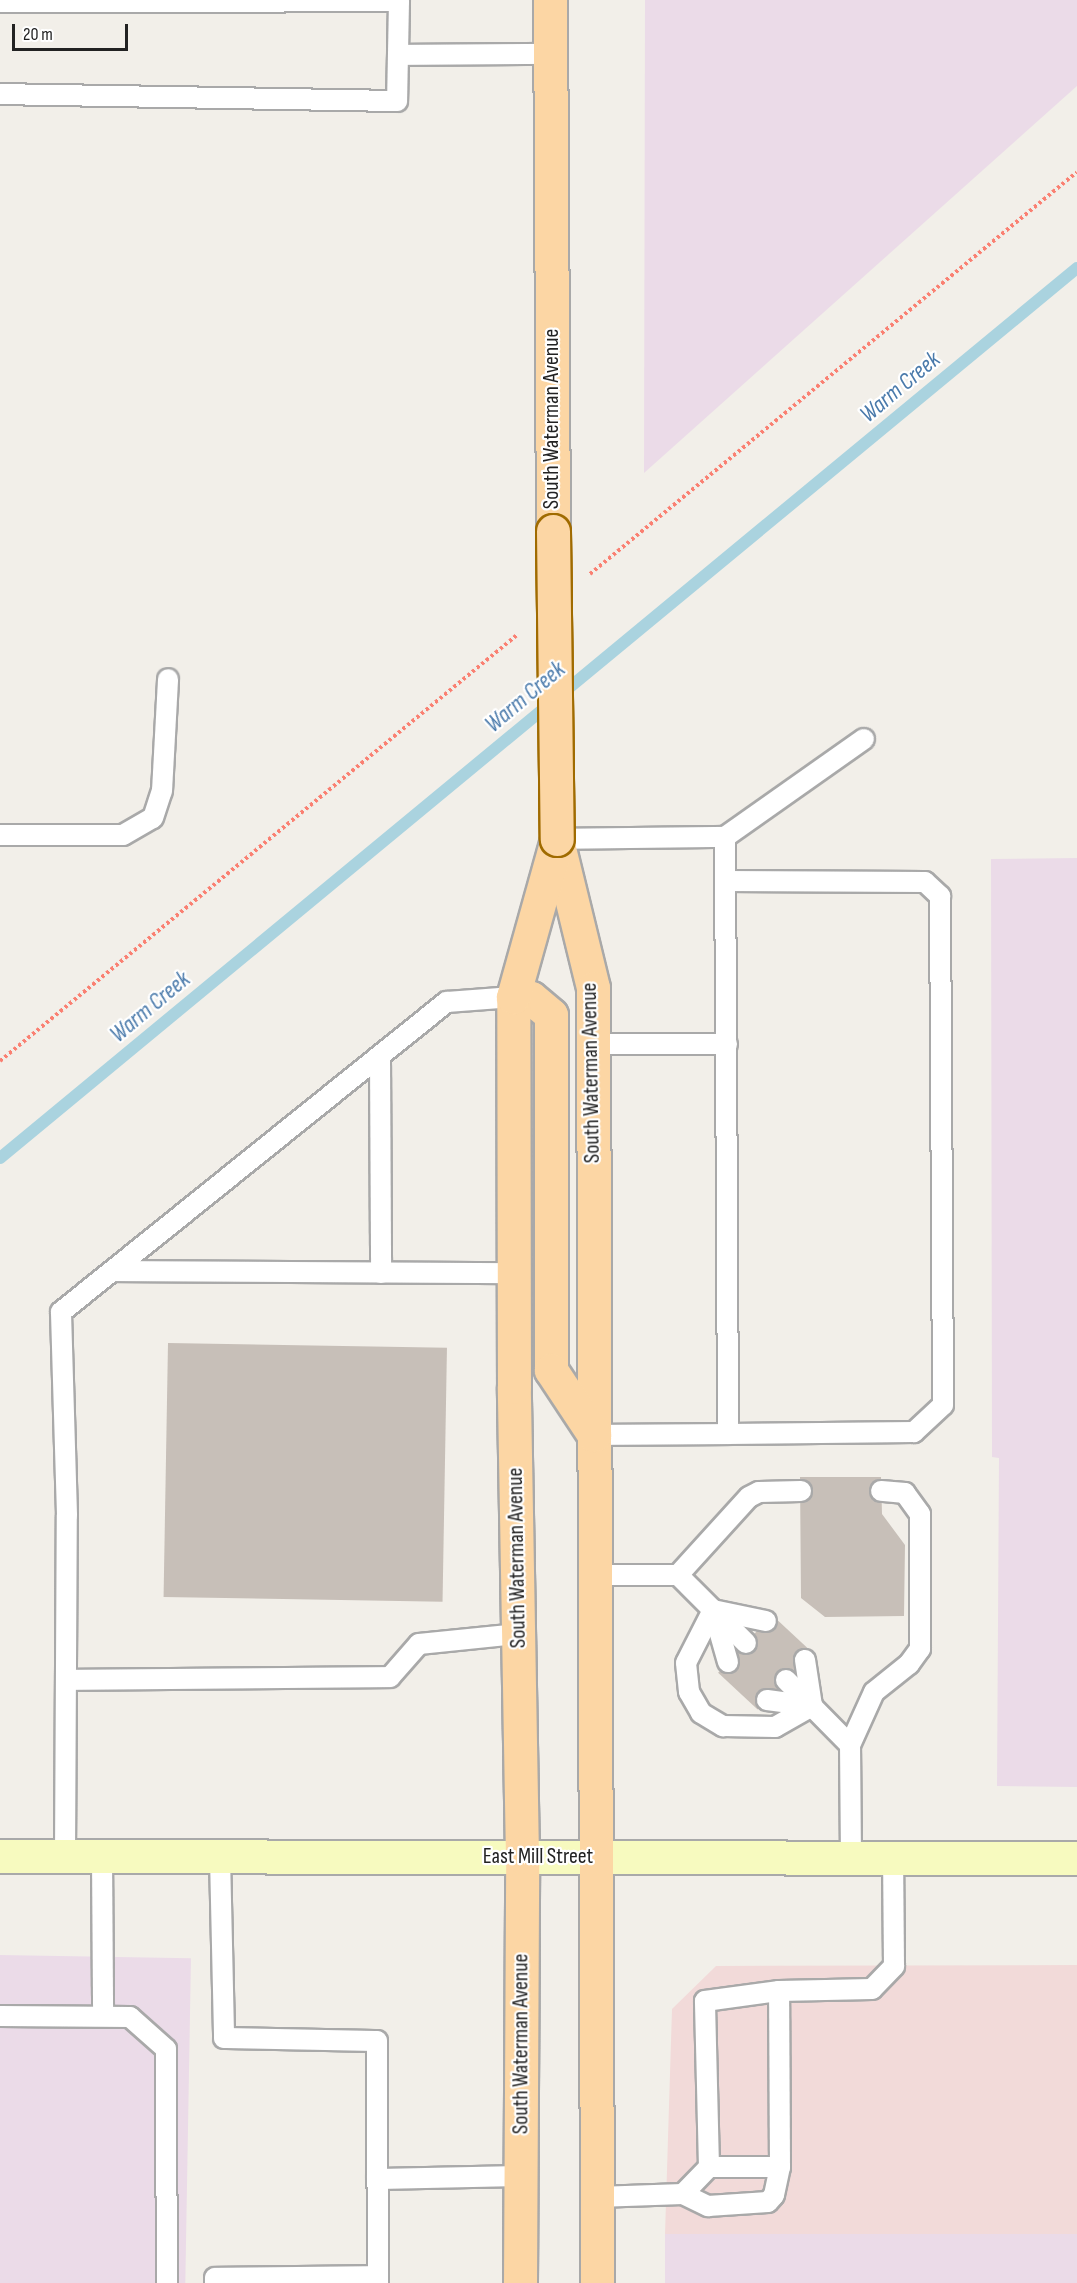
<!DOCTYPE html>
<style>
body{margin:0}
#map{position:relative;width:1077px;height:2283px;overflow:hidden;background:#f2efe9;font-family:"Sofia Sans Condensed",sans-serif}
div>[style]{position:absolute}
.commercial>*{inset:0;background:#f2dad9}
.industrial>*{inset:0;background:#ebdbe8;transform-origin:0 0}
.stream>*{height:12px;margin:-6px;padding:0 6px;transform-origin:6px;border-radius:6px;background:#aad3df}
.building>*{inset:0;background:#c7bfb8;transform-origin:0 0}
.path>*{height:4px;margin-top:-2px;transform-origin:0;background:repeating-linear-gradient(90deg,#fa8072 0 3px,transparent 0 6px)}
.roads{filter:drop-shadow(2px 0 #a9a9a9) drop-shadow(-2px 0 #a9a9a9) drop-shadow(0 2px #a9a9a9) drop-shadow(0 -2px #a9a9a9)}
.service>*{height:20px;margin:-10px;padding:0 10px;transform-origin:10px;border-radius:10px;background:#fff}
.secondary>*{height:33px;margin:-16.5px;padding:0 16.5px;transform-origin:16.5px;border-radius:16.5px;background:#f7fabf}
.primary>*{height:33px;margin:-16.5px;padding:0 16.5px;transform-origin:16.5px;border-radius:16.5px;background:#fcd6a4}
.bridges{filter:drop-shadow(2px 0 #a06b00) drop-shadow(-2px 0 #a06b00) drop-shadow(0 2px #a06b00) drop-shadow(0 -2px #a06b00)}
.primary-bridge>*{height:33px;margin:-16.5px;padding:0 16.5px;transform-origin:16.5px;border-radius:16.5px;background:#fcd6a4}
span{translate:-50% -50%;white-space:nowrap;text-align:center;line-height:1.15;-webkit-text-stroke:4.5px #fff;paint-order:stroke}
.street-label{font-size:22px;color:#222}
.water-label{font-size:24px;color:#4a7aab;font-style:italic}
.scale{position:absolute;left:12px;top:24px;width:116px;height:27px;box-sizing:border-box;border:3px solid #222;border-top:0;padding-left:8px;font-size:18px;line-height:21px;white-space:nowrap;color:#222;-webkit-text-stroke:4px #fff;paint-order:stroke}
</style>
<div id="map">
<div class="commercial">
<div style="clip-path:polygon(1077px 1965px,1077px 2234px,665px 2235px,672px 2009px,716px 1966px)"></div>
</div>
<div class="industrial">
<div style="clip-path:polygon(645px 0,1077px 0,1077px 86px,644px 473px)"></div>
<div style="clip-path:polygon(1077px 858px,1077px 1787px,997px 1786px,999px 1458px,992px 1457px,991px 859px)"></div>
<div style="left:0;top:1955px;width:191px;height:328px;rotate:1deg"></div>
<div style="left:1077px;top:2234px;width:49px;height:412px;rotate:90deg"></div>
</div>
<div class="stream">
<div style="left:0;top:1158px;width:1397px;rotate:-39.57deg"></div>
</div>
<div class="building">
<div style="left:168px;top:1343px;width:279px;height:254px;rotate:1deg"></div>
<div style="clip-path:polygon(800px 1477px,881px 1477px,882px 1514px,905px 1545px,904px 1616px,825px 1617px,801px 1598px)"></div>
<div style="left:772px;top:1615px;width:54px;height:79px;rotate:43deg"></div>
</div>
<div class="path">
<div style="left:590px;top:574px;width:631px;rotate:-39.54deg"></div>
<div style="left:0;top:1061px;width:670px;rotate:-39.49deg"></div>
</div>
<div class="roads">
<div class="service">
<div style="left:0;top:2px;width:399px;rotate:-0.1deg"></div>
<div style="left:399px;top:1px;width:100px;rotate:91.1deg"></div>
<div style="left:397px;top:101px;width:397px;rotate:-179deg"></div>
<div style="left:398px;top:55px;width:152px;rotate:-0.4deg"></div>
<div style="left:0;top:835px;width:123px"></div>
<div style="left:123px;top:835px;width:34px;rotate:-30deg"></div>
<div style="left:153px;top:818px;width:28px;rotate:-72deg"></div>
<div style="left:162px;top:791px;width:112px;rotate:-86.9deg"></div>
<div style="left:725px;top:837px;width:170px;rotate:-35.2deg"></div>
<div style="left:557px;top:839px;width:168px;rotate:-0.7deg"></div>
<div style="left:725px;top:837px;width:597px;rotate:89.71deg"></div>
<div style="left:728px;top:1434px;width:134px;rotate:179.6deg"></div>
<div style="left:725px;top:881px;width:200px;rotate:0.3deg"></div>
<div style="left:925px;top:882px;width:21px;rotate:43deg"></div>
<div style="left:940px;top:896px;width:509px;rotate:89.66deg"></div>
<div style="left:943px;top:1405px;width:40px;rotate:137deg"></div>
<div style="left:914px;top:1432px;width:186px;rotate:179.4deg"></div>
<div style="left:593px;top:1044px;width:134px"></div>
<div style="left:380px;top:1059px;width:214px;rotate:89.7deg"></div>
<div style="left:114px;top:1271px;width:399px;rotate:0.3deg"></div>
<div style="left:595px;top:1575px;width:83px"></div>
<div style="left:678px;top:1575px;width:96px;rotate:45deg"></div>
<div style="left:678px;top:1575px;width:105px;rotate:-47.7deg"></div>
<div style="left:749px;top:1497px;width:11px;rotate:-27deg"></div>
<div style="left:759px;top:1492px;width:42px;rotate:-1.4deg"></div>
<div style="left:713px;top:1610px;width:59px;rotate:117deg"></div>
<div style="left:686px;top:1663px;width:29px;rotate:84deg"></div>
<div style="left:689px;top:1692px;width:24px;rotate:60deg"></div>
<div style="left:701px;top:1713px;width:26px;rotate:31deg"></div>
<div style="left:723px;top:1726px;width:52px;rotate:1.1deg"></div>
<div style="left:775px;top:1727px;width:43px;rotate:-29.6deg"></div>
<div style="left:713px;top:1610px;width:54px;rotate:11.7deg"></div>
<div style="left:714px;top:1613px;width:51px;rotate:74.1deg"></div>
<div style="left:805px;top:1660px;width:47px;rotate:81.3deg"></div>
<div style="left:66px;top:1680px;width:324px;rotate:-0.5deg"></div>
<div style="left:390px;top:1677px;width:44px;rotate:-48.7deg"></div>
<div style="left:419px;top:1644px;width:100px;rotate:-5.8deg"></div>
<div style="left:786px;top:1680px;width:91px;rotate:45.4deg"></div>
<div style="left:767px;top:1700px;width:45px;rotate:7.6deg"></div>
<div style="left:65px;top:1856px;width:341px;rotate:-89.7deg"></div>
<div style="left:67px;top:1515px;width:203px;rotate:-91.7deg"></div>
<div style="left:61px;top:1312px;width:495px;rotate:-38.8deg"></div>
<div style="left:447px;top:1002px;width:66px;rotate:-4.3deg"></div>
<div style="left:102px;top:1856px;width:160px;rotate:89.6deg"></div>
<div style="left:220px;top:1857px;width:181px;rotate:88.7deg"></div>
<div style="left:224px;top:2038px;width:153px;rotate:1.1deg"></div>
<div style="left:377px;top:2041px;width:242px;rotate:89.8deg"></div>
<div style="left:851px;top:1858px;width:113px;rotate:-90.5deg"></div>
<div style="left:850px;top:1745px;width:58px;rotate:-65.6deg"></div>
<div style="left:874px;top:1692px;width:45px;rotate:-38.7deg"></div>
<div style="left:909px;top:1664px;width:19px;rotate:-54deg"></div>
<div style="left:920px;top:1649px;width:135px;rotate:-90deg"></div>
<div style="left:920px;top:1514px;width:26px;rotate:-126deg"></div>
<div style="left:905px;top:1493px;width:24px;rotate:-175deg"></div>
<div style="left:0;top:2016px;width:130px;rotate:0.4deg"></div>
<div style="left:130px;top:2017px;width:48px;rotate:41.6deg"></div>
<div style="left:166px;top:2049px;width:234px;rotate:89.8deg"></div>
<div style="left:709px;top:2167px;width:166px;rotate:-91.4deg"></div>
<div style="left:705px;top:2001px;width:75px;rotate:-7.7deg"></div>
<div style="left:779px;top:1991px;width:93px;rotate:-1.2deg"></div>
<div style="left:872px;top:1989px;width:32px;rotate:-46deg"></div>
<div style="left:894px;top:1966px;width:108px;rotate:-90.5deg"></div>
<div style="left:377px;top:2179px;width:144px;rotate:-1.2deg"></div>
<div style="left:683px;top:2194px;width:28px;rotate:26deg"></div>
<div style="left:708px;top:2206px;width:60px;rotate:-3.8deg"></div>
<div style="left:768px;top:2202px;width:9px;rotate:-49deg"></div>
<div style="left:774px;top:2195px;width:29px;rotate:-78deg"></div>
<div style="left:597px;top:2197px;width:86px;rotate:-2deg"></div>
<div style="left:683px;top:2194px;width:37px;rotate:-46deg"></div>
<div style="left:709px;top:2167px;width:71px"></div>
<div style="left:780px;top:2167px;width:176px;rotate:-90.3deg"></div>
<div style="left:215px;top:2283px;width:5px;rotate:-90deg"></div>
<div style="left:215px;top:2278px;width:163px;rotate:-0.7deg"></div>
</div>
<div class="secondary">
<div style="left:0;top:1856px;width:1077px;rotate:0.11deg"></div>
</div>
<div class="primary">
<div style="left:550px;top:0;width:531px;rotate:89.68deg"></div>
<div style="left:557px;top:840px;width:152px;rotate:76.3deg"></div>
<div style="left:593px;top:988px;width:1295px;rotate:89.82deg"></div>
<div style="left:513px;top:997px;width:18px;rotate:3deg"></div>
<div style="left:531px;top:998px;width:26px;rotate:40deg"></div>
<div style="left:551px;top:1015px;width:355px;rotate:90deg"></div>
<div style="left:551px;top:1370px;width:78px;rotate:56.5deg"></div>
<div style="left:520px;top:2283px;width:426px;rotate:-89.7deg"></div>
<div style="left:522px;top:1857px;width:470px;rotate:-91deg"></div>
<div style="left:514px;top:1387px;width:390px;rotate:-90.1deg"></div>
<div style="left:513px;top:997px;width:164px;rotate:-74.4deg"></div>
</div>
</div>
<div class="bridges">
<div class="primary-bridge">
<div style="left:553px;top:531px;width:308px;rotate:89.3deg"></div>
</div>
</div>
<div class="street-label">
<span style="left:552px;top:419px;rotate:-90deg">South Waterman Avenue</span>
<span style="left:591px;top:1073px;rotate:-91deg">South Waterman Avenue</span>
<span style="left:517px;top:1558px;rotate:-91deg">South Waterman Avenue</span>
<span style="left:538px;top:1857px">East Mill Street</span>
<span style="left:521px;top:2044px;rotate:-90deg">South Waterman Avenue</span>
</div>
<div class="water-label">
<span style="left:900px;top:387px;rotate:-40deg">Warm Creek</span>
<span style="left:525px;top:697px;rotate:-40deg">Warm Creek</span>
<span style="left:150px;top:1007px;rotate:-40deg">Warm Creek</span>
</div>
<div class="scale">20 m</div>
</div>
